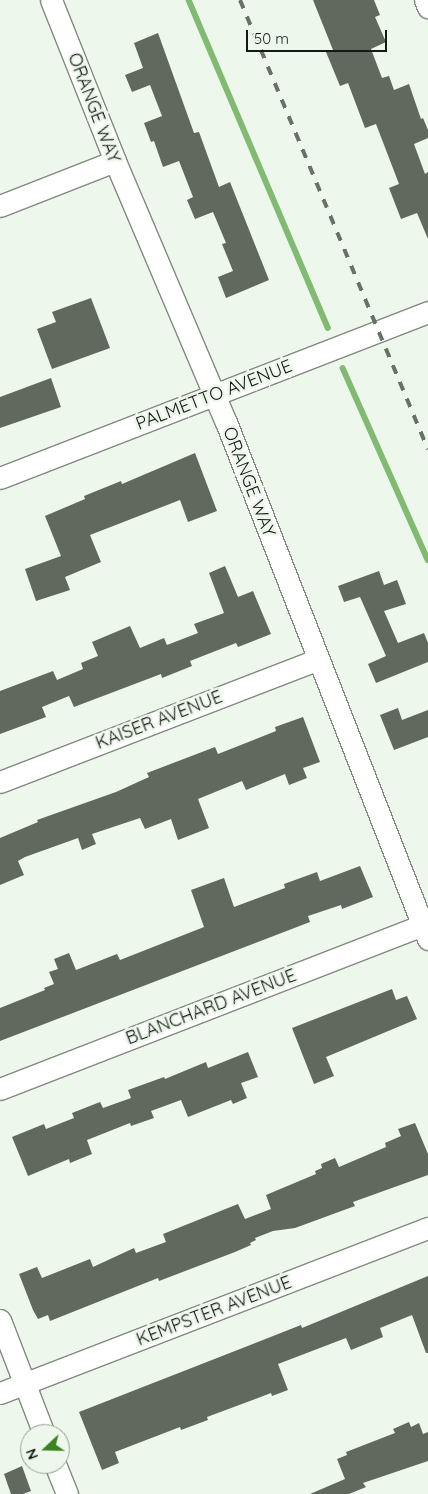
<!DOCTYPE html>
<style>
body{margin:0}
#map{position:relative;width:428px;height:1494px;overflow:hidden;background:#eef7eb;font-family:Quicksand,sans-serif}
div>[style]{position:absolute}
.stream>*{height:5.5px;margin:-2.75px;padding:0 2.75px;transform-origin:2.75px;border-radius:2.75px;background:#81bb71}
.building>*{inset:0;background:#61695f}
.roads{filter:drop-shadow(1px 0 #828a80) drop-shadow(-1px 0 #828a80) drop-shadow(0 1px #828a80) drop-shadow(0 -1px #828a80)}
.minor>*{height:21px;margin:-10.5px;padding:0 10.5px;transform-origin:10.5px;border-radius:10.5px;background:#fff}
.rail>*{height:4px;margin-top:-2px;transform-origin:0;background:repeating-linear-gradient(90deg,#6a7069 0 9px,transparent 0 18px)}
span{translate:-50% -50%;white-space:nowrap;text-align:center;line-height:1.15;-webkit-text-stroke:5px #eef7eb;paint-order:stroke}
.street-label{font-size:18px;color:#151915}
.north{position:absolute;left:20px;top:1424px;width:50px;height:50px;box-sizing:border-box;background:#eef7eb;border:1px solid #979e95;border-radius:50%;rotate:249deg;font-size:14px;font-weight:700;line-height:20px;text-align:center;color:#151915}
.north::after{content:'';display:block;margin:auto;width:18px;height:22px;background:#3d8125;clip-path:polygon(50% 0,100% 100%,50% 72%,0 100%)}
.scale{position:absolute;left:246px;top:30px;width:141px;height:22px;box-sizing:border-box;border:2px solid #151915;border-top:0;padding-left:6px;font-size:15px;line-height:18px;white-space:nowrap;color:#151915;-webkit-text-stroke:4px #eef7eb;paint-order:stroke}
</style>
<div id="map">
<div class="stream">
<div style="left:189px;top:0;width:356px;rotate:67deg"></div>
<div style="left:343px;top:368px;width:210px;rotate:66.1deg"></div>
</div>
<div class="building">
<div style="clip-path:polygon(313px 0,374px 0,380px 15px,375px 17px,386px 42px,371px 49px,382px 78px,389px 76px,394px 90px,409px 84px,421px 119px,423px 118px,428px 130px,428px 138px,414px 144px,425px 174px,428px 172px,428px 239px,417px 213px,401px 219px,389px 188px,399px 184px,376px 124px,365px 128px,348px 83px,340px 86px,326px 52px,333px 50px)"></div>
<div style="clip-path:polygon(158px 33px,194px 133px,199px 132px,219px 187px,230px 182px,269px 280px,226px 298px,218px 277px,233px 271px,222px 244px,226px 243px,213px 212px,195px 219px,187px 200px,193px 197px,179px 161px,163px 167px,154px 141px,151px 142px,144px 123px,162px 116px,150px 85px,132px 92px,125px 75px,143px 68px,134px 43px)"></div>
<div style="clip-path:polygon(91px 298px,110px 348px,52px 369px,37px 329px,56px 322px,52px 312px)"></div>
<div style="clip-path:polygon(51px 378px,61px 407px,0 428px,0 397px)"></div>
<div style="clip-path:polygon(195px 453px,217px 511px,188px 522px,180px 500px,90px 535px,101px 562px,65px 577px,70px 590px,36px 601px,25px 569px,61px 556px,45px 516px,85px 499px,84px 496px,121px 481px,122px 484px)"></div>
<div style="clip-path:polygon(225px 566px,238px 597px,253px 591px,271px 634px,238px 647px,236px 643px,190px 661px,192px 666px,162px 678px,161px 674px,74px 707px,69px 696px,42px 707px,46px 717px,0 734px,0 691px,53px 671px,57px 680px,83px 669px,81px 663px,98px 656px,92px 642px,130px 626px,140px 648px,164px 638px,167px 645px,198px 633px,194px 624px,224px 613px,209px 573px)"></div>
<div style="clip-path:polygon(379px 571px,384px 585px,397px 580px,406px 604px,384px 611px,398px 643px,424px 633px,428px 643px,428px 662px,376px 683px,368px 664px,386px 656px,360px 597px,344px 602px,338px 586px)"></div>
<div style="clip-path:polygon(398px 708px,402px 720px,428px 710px,428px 737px,394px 750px,380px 715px)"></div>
<div style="clip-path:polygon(303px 717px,320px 762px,303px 768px,307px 778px,289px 785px,285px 774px,246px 790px,242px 781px,198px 799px,209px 828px,178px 840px,171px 819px,145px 829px,140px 818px,92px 834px,96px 844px,82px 850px,78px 838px,25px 857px,18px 861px,24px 875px,0 885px,0 838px,38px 822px,37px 820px,116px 792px,149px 777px,147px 773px,215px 747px,218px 754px,276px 731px,275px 727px)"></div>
<div style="clip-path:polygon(360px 866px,373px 897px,342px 909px,341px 905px,308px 916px,310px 922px,0 1041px,0 1008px,45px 990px,44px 988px,54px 984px,49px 972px,58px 969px,54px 959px,69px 953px,76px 970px,117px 954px,120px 960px,204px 927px,191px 890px,224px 878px,234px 907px,285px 888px,284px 884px,317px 872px,320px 881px)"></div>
<div style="clip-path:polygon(392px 989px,396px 1000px,407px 996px,417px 1019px,326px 1057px,334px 1076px,314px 1084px,292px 1028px)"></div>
<div style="clip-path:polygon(248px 1052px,258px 1077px,241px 1083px,247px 1098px,233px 1104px,231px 1100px,188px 1117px,181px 1100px,151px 1111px,154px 1118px,131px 1126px,130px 1123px,87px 1140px,92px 1154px,70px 1163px,69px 1159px,28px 1176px,12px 1137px,44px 1124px,46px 1129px,74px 1118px,72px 1113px,100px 1102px,103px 1108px,131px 1098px,128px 1090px,164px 1077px,165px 1079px,206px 1062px,208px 1068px)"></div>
<div style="clip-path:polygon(415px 1123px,428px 1154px,428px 1175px,353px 1202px,355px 1206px,295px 1228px,273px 1231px,255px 1238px,256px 1240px,250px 1243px,251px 1245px,235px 1252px,159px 1281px,158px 1278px,50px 1321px,48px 1315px,38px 1319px,33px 1310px,19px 1274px,37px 1267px,42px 1278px,90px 1259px,93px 1267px,134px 1248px,136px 1253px,166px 1242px,163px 1234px,238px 1204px,245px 1219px,271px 1209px,266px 1195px,316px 1174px,315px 1171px,322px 1168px,321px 1164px,335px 1158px,339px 1167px,386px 1147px,385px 1143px,401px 1136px,398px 1129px)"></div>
<div style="clip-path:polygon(428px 1276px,428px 1353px,426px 1353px,412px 1315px,380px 1328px,383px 1337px,351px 1350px,346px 1338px,278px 1364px,288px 1390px,272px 1396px,271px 1393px,207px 1417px,208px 1420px,181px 1430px,180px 1427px,115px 1452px,119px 1463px,102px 1470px,79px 1412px,301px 1325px,302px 1328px)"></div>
<div style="clip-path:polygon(409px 1422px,411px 1427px,419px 1423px,423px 1434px,428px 1432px,428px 1461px,363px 1483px,366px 1487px,349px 1494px,310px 1494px,345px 1479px,337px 1459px,347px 1455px,346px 1452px,395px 1433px,393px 1429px)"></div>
<div style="clip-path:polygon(22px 1466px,31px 1491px,23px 1494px,11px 1494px,4px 1474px)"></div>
</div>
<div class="roads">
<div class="minor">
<div style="left:51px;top:0;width:173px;rotate:68.3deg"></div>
<div style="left:115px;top:161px;width:284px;rotate:67deg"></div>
<div style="left:226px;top:422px;width:555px;rotate:68.66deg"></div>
<div style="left:425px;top:0;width:8px;rotate:67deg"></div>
<div style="left:0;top:206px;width:123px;rotate:-21.4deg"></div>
<div style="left:0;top:478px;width:459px;rotate:-21.2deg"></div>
<div style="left:0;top:782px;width:341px;rotate:-21.1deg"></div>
<div style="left:0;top:1089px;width:454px;rotate:-21.2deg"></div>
<div style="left:0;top:1320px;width:122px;rotate:68.9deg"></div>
<div style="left:0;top:1393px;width:459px;rotate:-21.1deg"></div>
<div style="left:55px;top:1464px;width:32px;rotate:68deg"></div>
</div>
</div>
<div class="rail">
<div style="left:240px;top:0;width:487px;rotate:67.3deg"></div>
</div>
<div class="street-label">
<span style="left:94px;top:108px;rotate:69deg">ORANGE WAY</span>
<span style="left:214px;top:395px;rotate:-21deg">PALMETTO AVENUE</span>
<span style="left:249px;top:482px;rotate:69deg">ORANGE WAY</span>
<span style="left:159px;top:720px;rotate:-21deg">KAISER AVENUE</span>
<span style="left:211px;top:1007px;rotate:-21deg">BLANCHARD AVENUE</span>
<span style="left:214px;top:1311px;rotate:-21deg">KEMPSTER AVENUE</span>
</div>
<div class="north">N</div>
<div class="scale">50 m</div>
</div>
